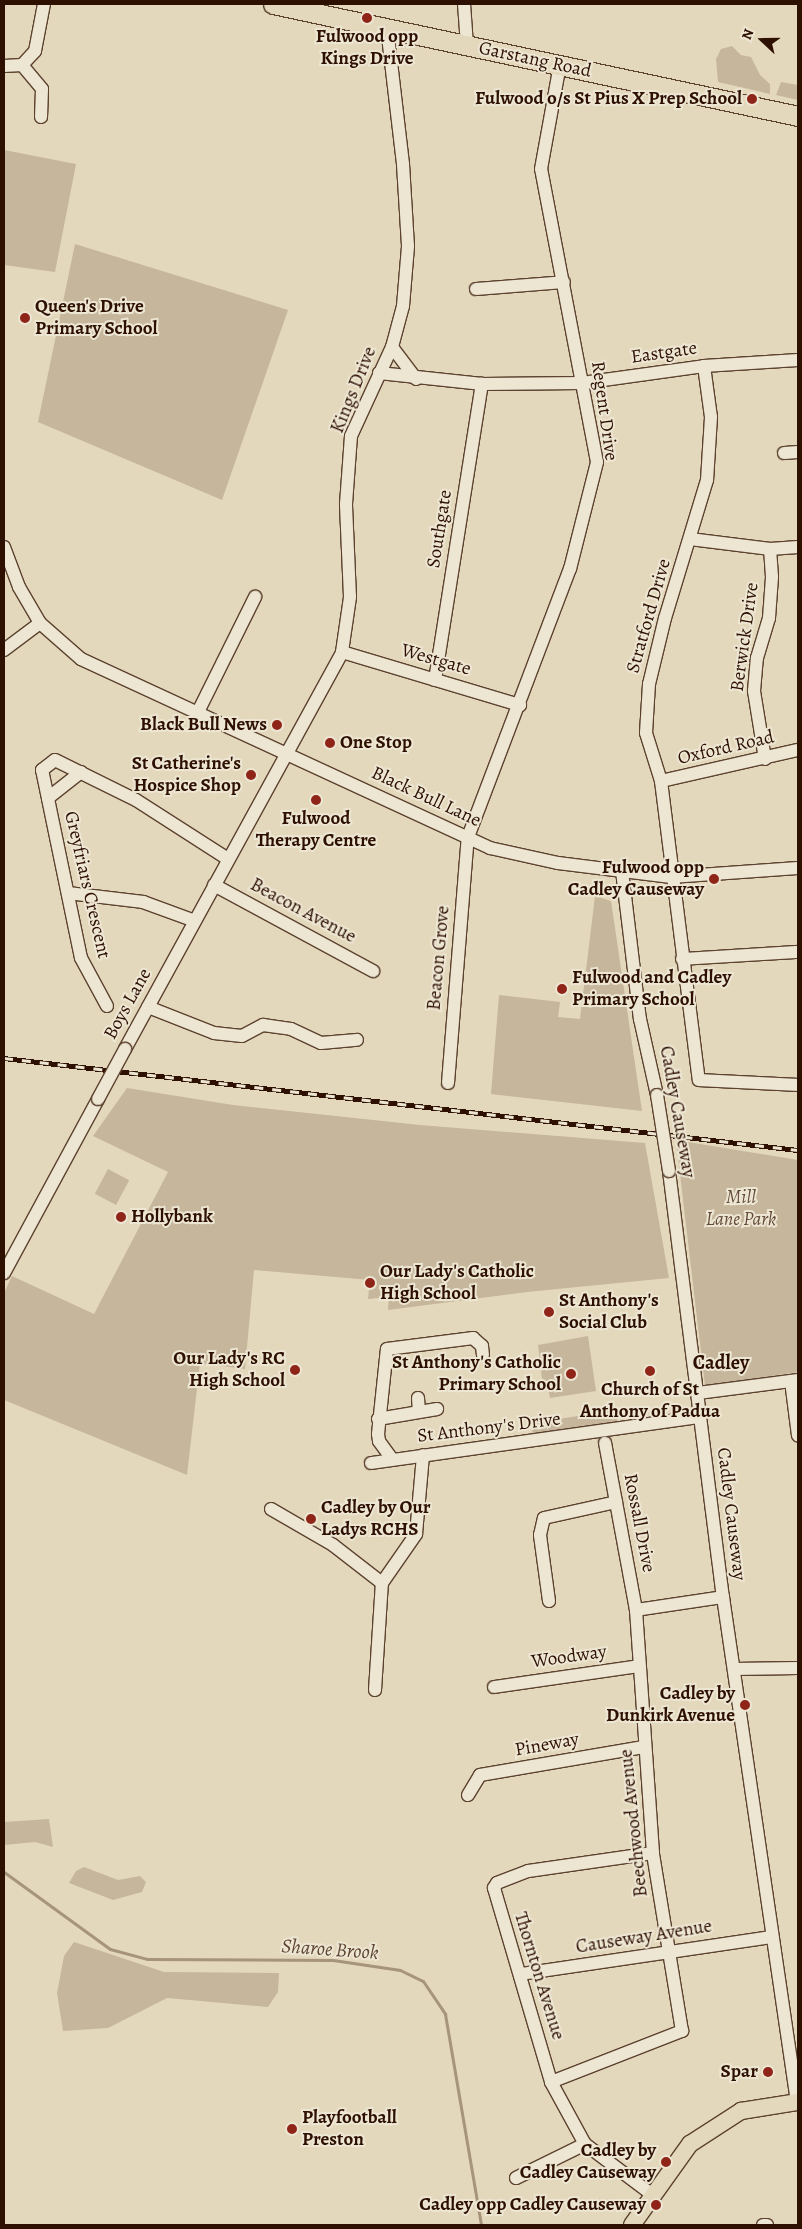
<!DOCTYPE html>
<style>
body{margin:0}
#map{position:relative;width:802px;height:2229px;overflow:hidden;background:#e4d8bc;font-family:Alegreya,serif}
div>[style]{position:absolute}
.green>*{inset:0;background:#c5b69c;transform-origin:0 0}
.stream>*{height:3px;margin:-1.5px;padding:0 1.5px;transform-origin:1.5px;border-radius:1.5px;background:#a6947c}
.roads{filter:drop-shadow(1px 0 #5c422f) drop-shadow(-1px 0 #5c422f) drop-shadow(0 1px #5c422f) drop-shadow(0 -1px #5c422f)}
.minor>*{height:12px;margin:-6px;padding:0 6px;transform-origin:6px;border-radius:6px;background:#ede6d3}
.major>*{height:16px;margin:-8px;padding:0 8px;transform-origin:8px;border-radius:8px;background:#e4d8bc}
.highway>*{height:19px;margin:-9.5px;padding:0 9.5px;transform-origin:9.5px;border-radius:9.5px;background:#e4d8bc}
.rail>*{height:5px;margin-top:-2.5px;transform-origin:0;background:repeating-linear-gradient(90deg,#ede6d3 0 9px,#2e1000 0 18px);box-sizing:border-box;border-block:1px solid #2e1000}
.bridges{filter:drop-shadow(1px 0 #5c422f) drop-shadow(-1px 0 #5c422f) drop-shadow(0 1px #5c422f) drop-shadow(0 -1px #5c422f)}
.minor-bridge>*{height:12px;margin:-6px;padding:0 6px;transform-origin:6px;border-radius:6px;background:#ede6d3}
.dots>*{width:14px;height:14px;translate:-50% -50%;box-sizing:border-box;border:2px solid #ede6d3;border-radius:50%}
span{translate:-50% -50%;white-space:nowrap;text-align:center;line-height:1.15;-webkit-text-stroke:4px #ede6d3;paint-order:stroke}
.poi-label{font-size:19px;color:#2e1000;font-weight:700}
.right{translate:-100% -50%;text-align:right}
.left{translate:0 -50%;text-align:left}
.street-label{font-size:19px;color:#2e1000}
.park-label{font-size:19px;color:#634a37;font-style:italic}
.neighbourhood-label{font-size:20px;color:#2e1000;font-weight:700}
.water-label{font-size:20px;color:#5e4532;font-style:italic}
.frame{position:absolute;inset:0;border:5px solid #2e1000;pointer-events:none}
.north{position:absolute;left:737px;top:15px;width:50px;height:50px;-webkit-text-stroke:4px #ede6d3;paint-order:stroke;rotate:291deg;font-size:14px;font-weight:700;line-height:20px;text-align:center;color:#2e1000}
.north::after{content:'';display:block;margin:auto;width:18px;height:22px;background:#2e1000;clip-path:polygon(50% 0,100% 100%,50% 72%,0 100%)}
</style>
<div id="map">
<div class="green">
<div style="clip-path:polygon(732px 46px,741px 55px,751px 57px,760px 75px,770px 84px,770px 94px,718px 82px,716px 59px,721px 49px)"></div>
<div style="clip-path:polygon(781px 82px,798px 85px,798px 100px,776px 95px)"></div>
<div style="clip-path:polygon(4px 150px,76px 164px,55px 272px,4px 265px)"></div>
<div style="clip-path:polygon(75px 244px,288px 310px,222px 500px,38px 422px)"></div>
<div style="clip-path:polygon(595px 896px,611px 901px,642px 1111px,491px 1094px,499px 995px,560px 1002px,558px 1017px,580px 1019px)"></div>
<div style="clip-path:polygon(127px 1088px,233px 1105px,420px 1125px,645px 1143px,669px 1278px,527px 1292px,388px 1310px,389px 1297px,368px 1299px,370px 1280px,254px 1270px,245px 1369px,200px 1363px,187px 1475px,4px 1400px,4px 1293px,12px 1276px,94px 1314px,168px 1172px,93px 1136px)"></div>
<div style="clip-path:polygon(676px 1140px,798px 1160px,798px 1372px,705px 1386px)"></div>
<div style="left:108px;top:1169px;width:24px;height:28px;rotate:28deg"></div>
<div style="clip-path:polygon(588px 1336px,596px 1391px,550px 1398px,548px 1388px,543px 1388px,538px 1345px)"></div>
<div style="clip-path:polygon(616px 1410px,618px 1425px,532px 1436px,533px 1423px)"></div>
<div style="clip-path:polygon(49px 1819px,53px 1847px,35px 1842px,4px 1845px,4px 1822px)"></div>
<div style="clip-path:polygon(84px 1867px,118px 1880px,140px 1876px,146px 1882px,142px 1892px,113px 1900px,69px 1883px,76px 1871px)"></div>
<div style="clip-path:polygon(74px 1942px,164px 1972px,279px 1973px,278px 1992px,268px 2007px,167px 1998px,108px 2028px,63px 2031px,57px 1993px,64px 1956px)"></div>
</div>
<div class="stream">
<div style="left:4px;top:1872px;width:131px;rotate:36deg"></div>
<div style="left:110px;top:1949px;width:38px;rotate:15deg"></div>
<div style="left:147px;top:1959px;width:186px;rotate:0.3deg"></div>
<div style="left:333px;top:1960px;width:68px;rotate:8.5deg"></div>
<div style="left:400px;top:1970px;width:25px;rotate:26deg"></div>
<div style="left:423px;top:1981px;width:40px;rotate:56deg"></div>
<div style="left:445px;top:2014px;width:214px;rotate:80.3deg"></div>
</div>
<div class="roads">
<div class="minor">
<div style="left:464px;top:4px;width:41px;rotate:85.8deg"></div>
<div style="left:22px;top:65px;width:31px;rotate:50deg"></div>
<div style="left:42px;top:89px;width:28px;rotate:92deg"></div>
<div style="left:4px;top:66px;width:18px;rotate:-3deg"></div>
<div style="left:22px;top:65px;width:19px;rotate:-47deg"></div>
<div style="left:35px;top:51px;width:48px;rotate:-79.2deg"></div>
<div style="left:476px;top:289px;width:88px;rotate:-4.5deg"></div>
<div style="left:392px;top:347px;width:40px;rotate:53deg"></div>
<div style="left:704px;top:366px;width:51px;rotate:82.2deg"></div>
<div style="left:711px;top:417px;width:63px;rotate:93.6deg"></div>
<div style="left:707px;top:480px;width:144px;rotate:106.9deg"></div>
<div style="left:665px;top:618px;width:68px;rotate:103.6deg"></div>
<div style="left:649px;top:684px;width:49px;rotate:93.5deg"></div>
<div style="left:646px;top:733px;width:50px;rotate:72.6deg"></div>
<div style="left:661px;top:781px;width:301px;rotate:82.8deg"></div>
<div style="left:699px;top:1080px;width:99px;rotate:2.9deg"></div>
<div style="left:379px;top:373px;width:104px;rotate:6.1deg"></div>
<div style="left:482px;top:384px;width:100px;rotate:-0.6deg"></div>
<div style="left:582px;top:383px;width:123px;rotate:-7.9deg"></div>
<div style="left:704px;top:366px;width:94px;rotate:-3.7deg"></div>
<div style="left:784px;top:453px;width:14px;rotate:-4deg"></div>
<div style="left:690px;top:539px;width:81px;rotate:7.1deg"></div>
<div style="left:770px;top:549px;width:28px;rotate:-4deg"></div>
<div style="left:4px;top:547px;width:43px;rotate:69.4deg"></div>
<div style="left:19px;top:587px;width:42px;rotate:59.7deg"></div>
<div style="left:40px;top:623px;width:55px;rotate:41.3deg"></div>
<div style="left:81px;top:659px;width:451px;rotate:24.8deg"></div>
<div style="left:490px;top:848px;width:70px;rotate:12.4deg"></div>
<div style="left:558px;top:863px;width:114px;rotate:7.1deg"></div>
<div style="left:671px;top:877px;width:127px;rotate:-4.1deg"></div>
<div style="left:4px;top:650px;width:45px;rotate:-36.9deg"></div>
<div style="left:342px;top:652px;width:186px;rotate:16.6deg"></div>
<div style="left:435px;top:680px;width:300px;rotate:-81deg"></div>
<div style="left:197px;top:714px;width:131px;rotate:-63.6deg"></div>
<div style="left:765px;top:759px;width:69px;rotate:-99.2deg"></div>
<div style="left:754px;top:691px;width:33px;rotate:-85deg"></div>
<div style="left:757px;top:658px;width:42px;rotate:-73.3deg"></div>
<div style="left:769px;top:618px;width:41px;rotate:-85.8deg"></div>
<div style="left:772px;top:577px;width:28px;rotate:-94deg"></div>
<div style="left:661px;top:781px;width:140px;rotate:-12.8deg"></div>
<div style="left:48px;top:798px;width:42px;rotate:-38.2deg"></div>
<div style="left:622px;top:871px;width:149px;rotate:83.1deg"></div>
<div style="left:640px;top:1019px;width:78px;rotate:77.4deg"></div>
<div style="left:214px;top:885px;width:181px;rotate:28.4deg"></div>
<div style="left:68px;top:893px;width:76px;rotate:6.8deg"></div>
<div style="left:143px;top:902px;width:55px;rotate:20.1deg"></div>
<div style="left:682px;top:959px;width:116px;rotate:-3.5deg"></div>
<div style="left:107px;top:1006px;width:55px;rotate:-118.4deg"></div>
<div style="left:81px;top:958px;width:192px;rotate:-101.7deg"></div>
<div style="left:42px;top:770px;width:16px;rotate:-38deg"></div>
<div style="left:55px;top:760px;width:90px;rotate:26.3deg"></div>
<div style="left:136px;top:800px;width:109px;rotate:32.7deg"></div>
<div style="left:148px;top:1007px;width:71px;rotate:21.5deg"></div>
<div style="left:214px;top:1033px;width:28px;rotate:6deg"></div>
<div style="left:242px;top:1036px;width:24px;rotate:-28deg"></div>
<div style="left:263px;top:1025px;width:28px;rotate:8deg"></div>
<div style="left:291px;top:1029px;width:33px;rotate:25deg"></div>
<div style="left:321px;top:1043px;width:36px;rotate:-5deg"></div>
<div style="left:125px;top:1049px;width:452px;rotate:-61.3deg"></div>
<div style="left:342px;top:652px;width:56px;rotate:-81.7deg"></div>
<div style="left:350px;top:597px;width:93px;rotate:-92.5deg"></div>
<div style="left:346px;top:504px;width:68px;rotate:-85.8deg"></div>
<div style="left:351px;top:436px;width:98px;rotate:-65.3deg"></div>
<div style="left:392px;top:347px;width:42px;rotate:-75deg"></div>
<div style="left:403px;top:306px;width:60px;rotate:-85.2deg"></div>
<div style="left:408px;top:246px;width:82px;rotate:-93.5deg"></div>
<div style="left:403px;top:164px;width:137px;rotate:-96.7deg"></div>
<div style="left:448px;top:1083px;width:247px;rotate:-85.4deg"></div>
<div style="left:468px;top:837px;width:287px;rotate:-69.2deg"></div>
<div style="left:570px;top:569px;width:110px;rotate:-75.8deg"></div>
<div style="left:597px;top:462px;width:298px;rotate:-100.8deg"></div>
<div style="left:541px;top:169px;width:107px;rotate:-79.7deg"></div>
<div style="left:669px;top:1171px;width:429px;rotate:82.8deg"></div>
<div style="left:723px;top:1597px;width:510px;rotate:81.66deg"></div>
<div style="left:4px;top:1273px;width:198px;rotate:-61.6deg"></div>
<div style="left:791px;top:1381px;width:55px;rotate:82.7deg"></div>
<div style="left:698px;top:1393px;width:101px;rotate:-7.4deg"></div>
<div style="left:418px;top:1398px;width:13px;rotate:86deg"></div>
<div style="left:378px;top:1419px;width:60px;rotate:-9.6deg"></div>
<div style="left:392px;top:1459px;width:22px;rotate:-126deg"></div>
<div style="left:379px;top:1441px;width:7px;rotate:-98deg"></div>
<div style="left:378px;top:1434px;width:85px;rotate:-84deg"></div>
<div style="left:387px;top:1349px;width:87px;rotate:-7.3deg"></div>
<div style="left:473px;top:1338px;width:12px;rotate:42deg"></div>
<div style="left:482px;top:1346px;width:9px;rotate:84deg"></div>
<div style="left:371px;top:1463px;width:332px;rotate:-8deg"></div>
<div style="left:271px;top:1509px;width:72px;rotate:30.1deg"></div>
<div style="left:333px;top:1545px;width:62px;rotate:37.8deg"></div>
<div style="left:549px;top:1601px;width:67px;rotate:-97.8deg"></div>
<div style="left:540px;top:1535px;width:17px;rotate:-77deg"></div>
<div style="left:544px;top:1518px;width:74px;rotate:-12.5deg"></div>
<div style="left:636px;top:1610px;width:88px;rotate:-8.5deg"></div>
<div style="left:734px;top:1669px;width:64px;rotate:-0.9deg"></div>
<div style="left:494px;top:1687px;width:147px;rotate:-8.2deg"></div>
<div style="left:375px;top:1690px;width:107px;rotate:-86.3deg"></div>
<div style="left:382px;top:1583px;width:60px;rotate:-55.2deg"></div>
<div style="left:416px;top:1534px;width:79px;rotate:-84.9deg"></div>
<div style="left:468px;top:1795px;width:23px;rotate:-59deg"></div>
<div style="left:480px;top:1775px;width:166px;rotate:-9.7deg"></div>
<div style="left:653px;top:1853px;width:126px;rotate:171.8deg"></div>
<div style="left:528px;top:1871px;width:33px;rotate:159deg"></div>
<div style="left:497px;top:1883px;width:6px;rotate:121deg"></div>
<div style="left:494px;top:1888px;width:202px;rotate:73.6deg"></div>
<div style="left:551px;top:2082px;width:71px;rotate:61.3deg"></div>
<div style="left:585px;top:2144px;width:86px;rotate:37deg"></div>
<div style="left:521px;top:1974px;width:254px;rotate:-8.4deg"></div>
<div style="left:551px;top:2082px;width:141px;rotate:-21.3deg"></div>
<div style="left:682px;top:2031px;width:180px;rotate:-99.3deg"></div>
<div style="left:653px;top:1853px;width:244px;rotate:-94deg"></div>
<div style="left:636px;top:1610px;width:170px;rotate:-100.5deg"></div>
<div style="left:516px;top:2178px;width:77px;rotate:-26.2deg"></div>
<div style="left:763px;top:2225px;width:4px"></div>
</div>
<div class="major">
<div style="left:632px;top:2225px;width:100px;rotate:-54.4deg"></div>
<div style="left:690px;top:2144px;width:61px;rotate:-32.9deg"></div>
<div style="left:741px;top:2111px;width:58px;rotate:-9deg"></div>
</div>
<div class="highway">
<div style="left:273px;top:4px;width:537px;rotate:12.04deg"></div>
</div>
</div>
<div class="rail">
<div style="left:4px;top:1058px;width:799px;rotate:6.61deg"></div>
</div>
<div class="bridges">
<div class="minor-bridge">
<div style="left:657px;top:1095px;width:77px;rotate:81deg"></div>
<div style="left:98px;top:1099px;width:57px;rotate:-61.6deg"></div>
</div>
</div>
<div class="dots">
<div style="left:367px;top:18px;background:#8f2418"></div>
<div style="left:752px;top:99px;background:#8f2418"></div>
<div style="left:25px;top:318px;background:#8f2418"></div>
<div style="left:277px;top:725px;background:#8f2418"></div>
<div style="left:330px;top:743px;background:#8f2418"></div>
<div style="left:251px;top:775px;background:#8f2418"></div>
<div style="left:316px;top:800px;background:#8f2418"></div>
<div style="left:714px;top:879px;background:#8f2418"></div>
<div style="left:562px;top:989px;background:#8f2418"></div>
<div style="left:121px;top:1217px;background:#8f2418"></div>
<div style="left:370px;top:1283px;background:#8f2418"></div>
<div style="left:549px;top:1312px;background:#8f2418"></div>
<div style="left:295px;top:1370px;background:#8f2418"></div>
<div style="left:650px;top:1371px;background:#8f2418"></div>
<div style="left:571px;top:1374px;background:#8f2418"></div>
<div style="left:311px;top:1519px;background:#8f2418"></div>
<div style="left:745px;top:1705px;background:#8f2418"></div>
<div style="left:768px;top:2072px;background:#8f2418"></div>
<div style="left:292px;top:2129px;background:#8f2418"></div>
<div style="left:666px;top:2162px;background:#8f2418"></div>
<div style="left:656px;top:2205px;background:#8f2418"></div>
</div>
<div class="poi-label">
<span style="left:367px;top:48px">Fulwood opp<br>Kings Drive</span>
<span class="right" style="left:742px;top:99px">Fulwood o/s St Pius X Prep School</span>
<span class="left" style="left:35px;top:318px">Queen's Drive<br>Primary School</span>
<span class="right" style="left:267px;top:725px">Black Bull News</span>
<span class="left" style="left:340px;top:743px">One Stop</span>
<span class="right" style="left:241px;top:775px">St Catherine's<br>Hospice Shop</span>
<span style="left:316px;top:830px">Fulwood<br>Therapy Centre</span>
<span class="right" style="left:704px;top:879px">Fulwood opp<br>Cadley Causeway</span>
<span class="left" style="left:572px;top:989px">Fulwood and Cadley<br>Primary School</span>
<span class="left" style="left:131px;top:1217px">Hollybank</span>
<span class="left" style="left:380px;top:1283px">Our Lady's Catholic<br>High School</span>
<span class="left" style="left:559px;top:1312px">St Anthony's<br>Social Club</span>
<span class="right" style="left:285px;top:1370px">Our Lady's RC<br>High School</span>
<span class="right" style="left:561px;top:1374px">St Anthony's Catholic<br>Primary School</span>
<span style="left:650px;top:1401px">Church of St<br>Anthony of Padua</span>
<span class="left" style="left:321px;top:1519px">Cadley by Our<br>Ladys RCHS</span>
<span class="right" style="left:735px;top:1705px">Cadley by<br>Dunkirk Avenue</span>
<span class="right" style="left:758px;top:2072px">Spar</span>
<span class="left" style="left:302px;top:2129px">Playfootball<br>Preston</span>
<span class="right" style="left:656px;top:2162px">Cadley by<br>Cadley Causeway</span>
<span class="right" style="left:646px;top:2205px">Cadley opp Cadley Causeway</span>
</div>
<div class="street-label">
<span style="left:535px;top:60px;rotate:12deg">Garstang Road</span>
<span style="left:664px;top:353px;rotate:-8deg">Eastgate</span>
<span style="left:354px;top:390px;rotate:-68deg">Kings Drive</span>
<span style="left:604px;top:411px;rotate:82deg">Regent Drive</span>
<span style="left:440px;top:529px;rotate:-81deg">Southgate</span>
<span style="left:649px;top:616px;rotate:-74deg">Stratford Drive</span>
<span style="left:745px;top:637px;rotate:-82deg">Berwick Drive</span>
<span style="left:436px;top:660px;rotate:16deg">Westgate</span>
<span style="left:726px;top:748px;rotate:-13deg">Oxford Road</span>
<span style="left:426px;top:797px;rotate:25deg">Black Bull Lane</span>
<span style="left:87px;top:885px;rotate:77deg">Greyfriars Crescent</span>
<span style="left:303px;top:911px;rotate:28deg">Beacon Avenue</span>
<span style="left:439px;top:958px;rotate:-85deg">Beacon Grove</span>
<span style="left:128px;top:1004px;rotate:-61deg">Boys Lane</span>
<span style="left:677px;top:1112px;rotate:80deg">Cadley Causeway</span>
<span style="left:489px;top:1428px;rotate:-7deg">St Anthony's Drive</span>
<span style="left:731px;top:1514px;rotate:83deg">Cadley Causeway</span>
<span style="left:639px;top:1523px;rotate:79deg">Rossall Drive</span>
<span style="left:569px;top:1657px;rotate:-8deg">Woodway</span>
<span style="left:547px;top:1745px;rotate:-10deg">Pineway</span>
<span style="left:634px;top:1823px;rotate:-96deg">Beechwood Avenue</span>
<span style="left:644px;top:1937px;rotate:-9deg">Causeway Avenue</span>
<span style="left:539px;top:1976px;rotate:73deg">Thornton Avenue</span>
</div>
<div class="park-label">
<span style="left:741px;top:1209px">Mill<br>Lane Park</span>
</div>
<div class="neighbourhood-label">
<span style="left:721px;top:1362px">Cadley</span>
</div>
<div class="water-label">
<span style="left:330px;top:1949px;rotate:4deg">Sharoe Brook</span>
</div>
<div class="frame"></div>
<div class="north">N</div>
</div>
